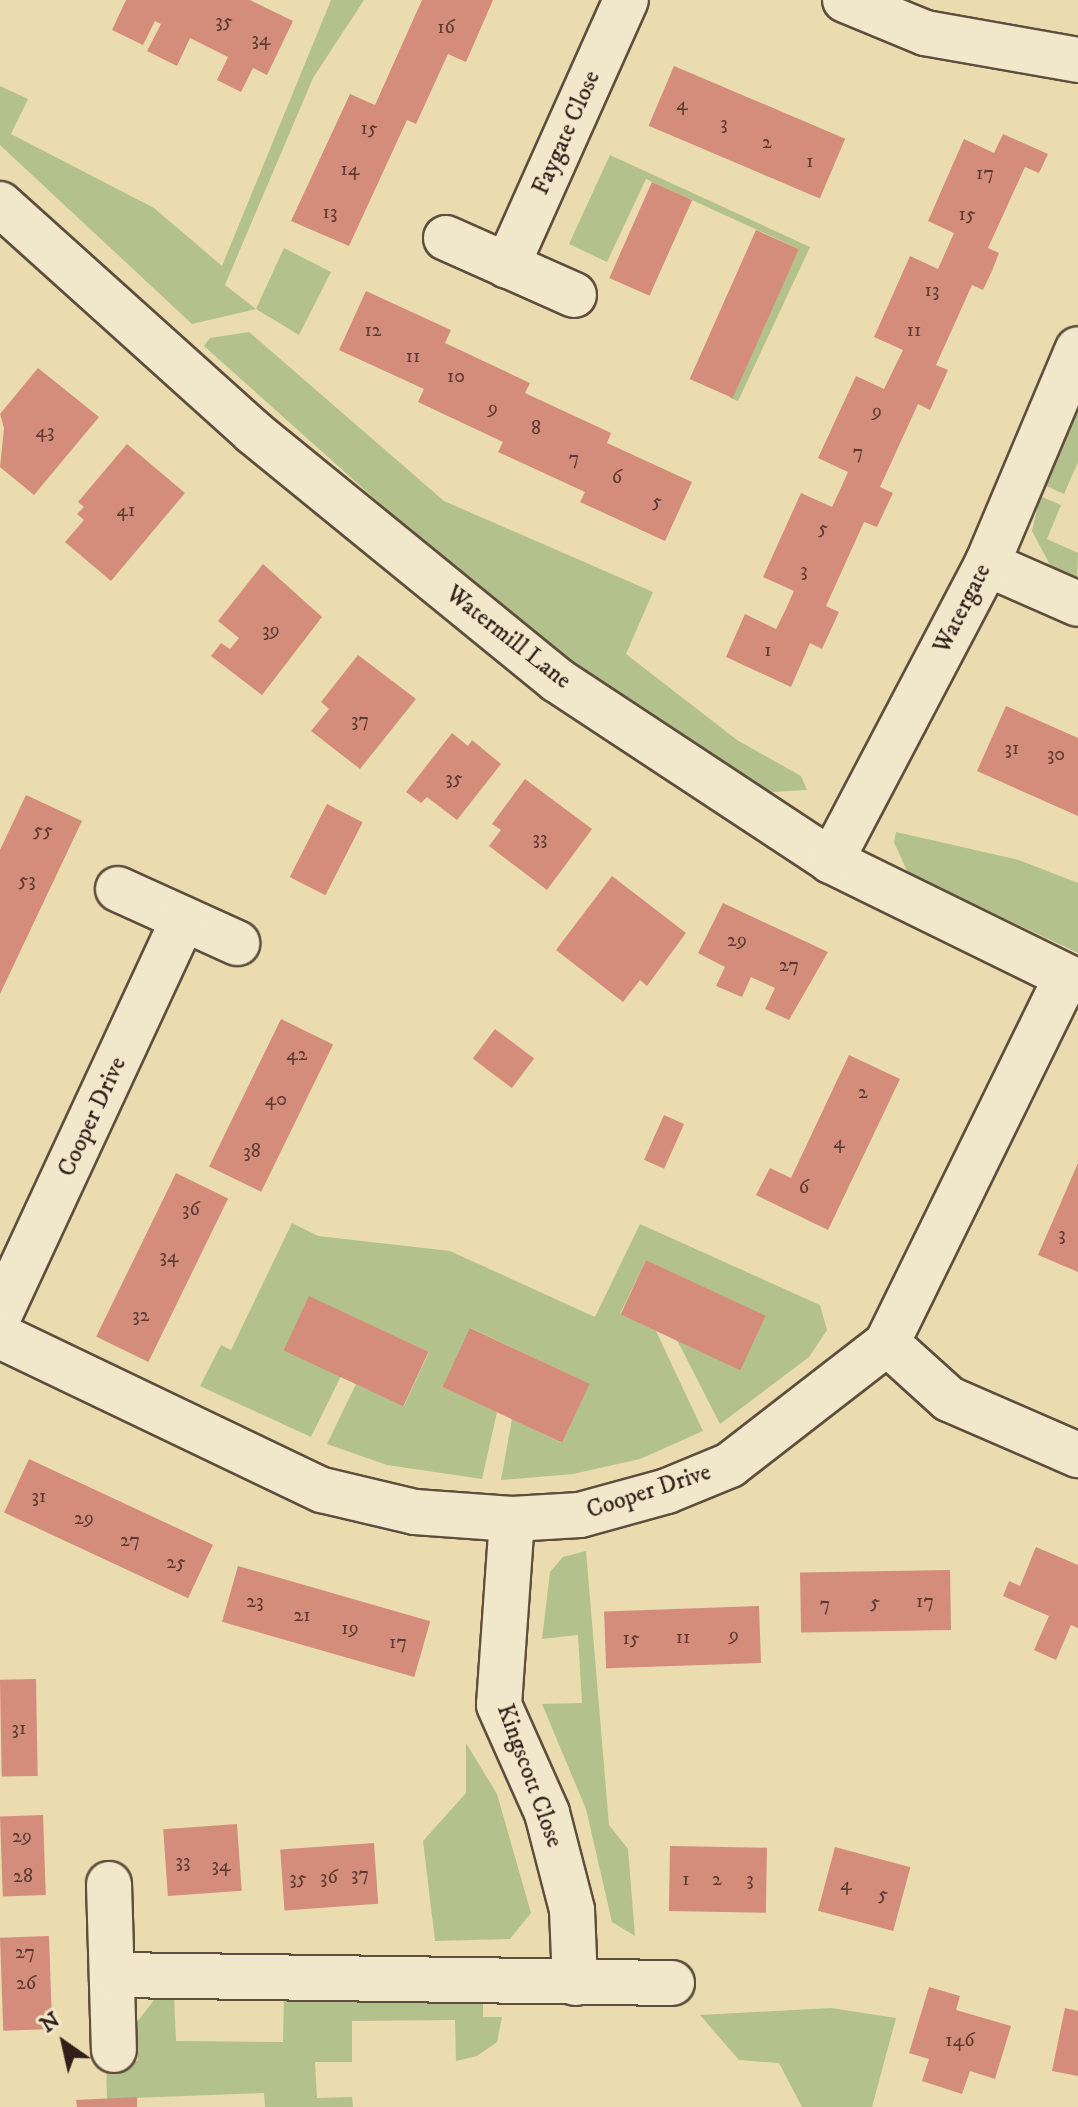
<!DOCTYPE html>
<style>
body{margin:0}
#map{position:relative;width:1078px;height:2107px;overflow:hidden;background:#eadcaf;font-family:"IM FELL DW Pica",serif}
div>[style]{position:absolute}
.green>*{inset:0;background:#b3c18d}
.building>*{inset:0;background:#d48d7b;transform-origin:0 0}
.roads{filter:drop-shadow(2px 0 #5f4e3e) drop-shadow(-2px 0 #5f4e3e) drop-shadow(0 2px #5f4e3e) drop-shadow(0 -2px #5f4e3e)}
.minor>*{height:44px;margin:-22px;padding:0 22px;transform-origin:22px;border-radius:22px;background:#f1e8cb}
span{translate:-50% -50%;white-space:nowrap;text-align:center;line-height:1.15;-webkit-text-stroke:6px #f1e8cb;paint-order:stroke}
.number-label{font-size:20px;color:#5a3a32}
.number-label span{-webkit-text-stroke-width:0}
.street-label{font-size:24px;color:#311f19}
.north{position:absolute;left:24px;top:2003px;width:80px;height:80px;-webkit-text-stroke:6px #f1e8cb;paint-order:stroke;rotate:326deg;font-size:22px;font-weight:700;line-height:32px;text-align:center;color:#311f19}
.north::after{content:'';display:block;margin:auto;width:28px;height:36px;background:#311f19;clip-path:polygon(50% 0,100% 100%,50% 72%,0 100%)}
</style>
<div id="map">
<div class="green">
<div style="clip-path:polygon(331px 0,364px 0,313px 78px,225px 285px,256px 309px,284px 248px,331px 272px,299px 335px,256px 309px,192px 324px,0 145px,0 86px,28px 99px,11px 134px,154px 208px,222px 266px)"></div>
<div style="clip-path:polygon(610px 155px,810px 247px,738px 401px,730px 398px,799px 249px,646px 179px,607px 262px,569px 244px)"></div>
<div style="clip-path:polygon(249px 332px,444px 501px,653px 592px,626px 654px,737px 740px,801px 776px,807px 790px,772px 792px,673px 735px,560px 653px,414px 534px,204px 346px,210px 338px)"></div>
<div style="clip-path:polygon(1078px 397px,1078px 462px,1064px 494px,1040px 483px)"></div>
<div style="clip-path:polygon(1040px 496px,1061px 505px,1047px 539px,1078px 553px,1077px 584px,1050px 565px,1032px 531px)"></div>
<div style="clip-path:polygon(896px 832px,1019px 860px,1078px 883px,1078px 953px,908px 873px,894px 842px)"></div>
<div style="clip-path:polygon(292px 1223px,318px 1236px,450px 1251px,595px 1317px,640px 1224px,820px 1305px,827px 1330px,809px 1357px,720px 1424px,677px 1340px,765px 1316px,646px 1260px,620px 1314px,656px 1331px,703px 1431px,640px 1459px,573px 1474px,501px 1480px,512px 1419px,562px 1443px,589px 1384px,471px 1328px,443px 1387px,497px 1412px,482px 1479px,387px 1465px,327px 1444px,356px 1384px,404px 1406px,429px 1352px,310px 1297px,341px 1376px,311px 1437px,200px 1386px,221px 1345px,231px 1350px)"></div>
<div style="clip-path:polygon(586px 1551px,609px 1825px,628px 1849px,635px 1936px,612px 1922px,586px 1809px,542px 1704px,582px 1703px,578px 1635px,542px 1639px,550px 1572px,563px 1557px)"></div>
<div style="clip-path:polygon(466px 1743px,497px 1794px,531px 1913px,510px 1939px,435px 1941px,423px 1841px,466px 1793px)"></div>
<div style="clip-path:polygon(284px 1993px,483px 1999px,483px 2017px,502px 2017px,497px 2042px,477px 2056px,456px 2061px,455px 2020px,352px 2021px,352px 2062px,315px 2062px,317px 2098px,352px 2097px,353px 2107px,265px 2107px,264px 2093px,107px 2099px,106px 2062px,138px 2061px,137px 2022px,154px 2000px,174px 1994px,176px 2041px,283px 2042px)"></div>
<div style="clip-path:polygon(831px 2008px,896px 2018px,872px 2107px,802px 2107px,779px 2063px,739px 2060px,700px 2015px)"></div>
</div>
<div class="building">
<div style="clip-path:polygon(126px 0,250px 0,293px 21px,267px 75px,253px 68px,241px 92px,217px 80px,228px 57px,190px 38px,177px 66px,147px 51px,161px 24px,155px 21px,143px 45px,112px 30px)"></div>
<div style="clip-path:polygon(422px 0,493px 0,466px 62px,448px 54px,416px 124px,407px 120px,349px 246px,291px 221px,350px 94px,375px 105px)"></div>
<div style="left:674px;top:66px;width:186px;height:65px;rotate:23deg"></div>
<div style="clip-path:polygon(1003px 134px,1048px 154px,1039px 173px,1025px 167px,988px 248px,999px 253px,992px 271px,983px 290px,972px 285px,936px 365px,948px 370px,930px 410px,918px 404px,880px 487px,893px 493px,877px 527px,864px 522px,826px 606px,839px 612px,822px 649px,810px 643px,791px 687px,726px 657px,745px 614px,776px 629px,785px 611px,794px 591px,763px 577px,801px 493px,832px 507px,840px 490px,848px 472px,818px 458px,856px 376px,884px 389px,903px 350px,874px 337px,910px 256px,938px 269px,954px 233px,928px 221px,964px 139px,994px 153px)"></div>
<div style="left:652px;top:182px;width:44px;height:105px;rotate:24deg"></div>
<div style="left:756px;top:230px;width:47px;height:163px;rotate:24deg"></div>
<div style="clip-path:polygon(366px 291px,451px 330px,445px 343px,530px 383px,525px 393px,611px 433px,607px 443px,692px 482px,665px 541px,580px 502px,585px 492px,498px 452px,503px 442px,418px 402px,424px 389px,339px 350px)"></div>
<div style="clip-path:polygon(38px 368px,99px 417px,34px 495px,0 467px,4px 428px,0 414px)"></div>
<div style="clip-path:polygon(127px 444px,185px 493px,111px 581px,65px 542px,84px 520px,77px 514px,84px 507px,78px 502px)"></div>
<div style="clip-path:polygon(263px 564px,322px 617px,262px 695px,211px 656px,221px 643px,230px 649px,239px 638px,218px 621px)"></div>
<div style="clip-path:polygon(358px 655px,416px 699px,360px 769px,311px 731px,329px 709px,321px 702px)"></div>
<div style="clip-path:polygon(1006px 706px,1078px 738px,1078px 816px,977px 771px)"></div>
<div style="clip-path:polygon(452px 733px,468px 746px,472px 740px,501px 764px,457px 820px,427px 797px,421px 803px,406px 792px)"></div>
<div style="clip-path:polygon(525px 779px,592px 829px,547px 890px,489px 846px,501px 830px,492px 824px)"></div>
<div style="clip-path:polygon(26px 795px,82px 821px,0 994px,0 850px)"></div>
<div style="left:327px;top:804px;width:40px;height:82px;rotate:27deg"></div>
<div style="clip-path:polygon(612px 876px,686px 933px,647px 986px,640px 980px,623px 1002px,556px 950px)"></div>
<div style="clip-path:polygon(723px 903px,828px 952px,789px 1020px,765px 1009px,775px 988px,751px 977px,742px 997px,716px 986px,725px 967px,698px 953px)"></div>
<div style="left:281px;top:1019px;width:58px;height:164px;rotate:26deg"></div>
<div style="left:495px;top:1029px;width:49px;height:37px;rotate:37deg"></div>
<div style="clip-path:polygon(849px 1055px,900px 1079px,828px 1230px,756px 1195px,770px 1168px,791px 1178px)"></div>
<div style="left:664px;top:1115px;width:22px;height:49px;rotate:24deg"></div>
<div style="clip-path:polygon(1078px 1163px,1078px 1272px,1038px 1255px)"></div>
<div style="left:176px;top:1173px;width:58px;height:182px;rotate:26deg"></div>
<div style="left:646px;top:1260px;width:132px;height:60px;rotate:25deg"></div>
<div style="left:309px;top:1296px;width:132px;height:60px;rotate:25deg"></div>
<div style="left:470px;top:1328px;width:132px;height:65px;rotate:25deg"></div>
<div style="left:29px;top:1459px;width:203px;height:59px;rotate:25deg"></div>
<div style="clip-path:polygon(1036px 1547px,1078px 1565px,1078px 1628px,1071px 1625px,1056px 1660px,1034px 1650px,1049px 1616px,1003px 1596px,1009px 1581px,1020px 1586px)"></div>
<div style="left:238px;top:1566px;width:200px;height:58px;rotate:16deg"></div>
<div style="left:950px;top:1570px;width:60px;height:150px;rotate:89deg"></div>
<div style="left:759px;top:1606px;width:57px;height:155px;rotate:88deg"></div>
<div style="left:36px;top:1679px;width:97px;height:36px;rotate:89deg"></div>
<div style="left:43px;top:1815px;width:80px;height:43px;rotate:88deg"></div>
<div style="left:237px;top:1824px;width:67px;height:74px;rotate:86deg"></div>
<div style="left:374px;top:1843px;width:61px;height:94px;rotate:86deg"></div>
<div style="left:670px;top:1846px;width:97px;height:65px;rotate:1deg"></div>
<div style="left:835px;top:1847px;width:78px;height:66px;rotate:15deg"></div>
<div style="left:49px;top:1936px;width:93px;height:49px;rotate:88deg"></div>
<div style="clip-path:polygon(929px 1987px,960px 1996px,956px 2010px,1011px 2026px,995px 2079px,970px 2071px,962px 2094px,922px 2081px,929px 2059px,909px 2053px)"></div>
<div style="clip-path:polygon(1065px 2008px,1078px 2011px,1078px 2076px,1052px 2071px)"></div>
<div style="clip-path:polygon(137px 2097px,137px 2107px,77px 2107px,76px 2100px)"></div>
</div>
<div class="roads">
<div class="minor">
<div style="left:845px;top:0;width:87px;rotate:22.4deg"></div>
<div style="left:925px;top:33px;width:155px;rotate:10deg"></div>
<div style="left:0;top:204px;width:341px;rotate:42deg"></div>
<div style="left:253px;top:432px;width:392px;rotate:39.2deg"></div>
<div style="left:557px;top:680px;width:328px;rotate:33.4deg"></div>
<div style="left:831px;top:861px;width:275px;rotate:26.1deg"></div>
<div style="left:446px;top:238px;width:140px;rotate:24deg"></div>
<div style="left:507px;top:266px;width:291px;rotate:-65.9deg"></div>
<div style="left:987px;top:564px;width:99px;rotate:23.7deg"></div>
<div style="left:831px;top:861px;width:335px;rotate:-62.3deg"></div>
<div style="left:987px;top:564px;width:233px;rotate:-67.1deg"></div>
<div style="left:118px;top:889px;width:131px;rotate:24.4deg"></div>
<div style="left:0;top:1314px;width:435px;rotate:-65.1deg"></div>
<div style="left:0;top:1336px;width:357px;rotate:25.6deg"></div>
<div style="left:322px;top:1490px;width:96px;rotate:13.3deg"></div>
<div style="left:415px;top:1512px;width:97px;rotate:4.1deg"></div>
<div style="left:512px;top:1519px;width:68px;rotate:-3.4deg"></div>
<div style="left:580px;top:1515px;width:90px;rotate:-15.4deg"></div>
<div style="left:667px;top:1491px;width:68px;rotate:-22.4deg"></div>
<div style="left:730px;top:1465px;width:199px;rotate:-37.8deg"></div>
<div style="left:887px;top:1343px;width:407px;rotate:-63.9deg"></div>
<div style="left:887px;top:1343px;width:84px;rotate:42.1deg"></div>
<div style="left:949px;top:1399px;width:141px;rotate:23.5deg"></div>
<div style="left:512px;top:1519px;width:186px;rotate:94deg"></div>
<div style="left:499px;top:1705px;width:118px;rotate:66deg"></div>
<div style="left:547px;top:1813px;width:100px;rotate:75.5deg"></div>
<div style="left:572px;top:1910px;width:73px;rotate:87.6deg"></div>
<div style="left:109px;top:1884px;width:166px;rotate:88.3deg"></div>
<div style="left:114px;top:1975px;width:558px;rotate:0.82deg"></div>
</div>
</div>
<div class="number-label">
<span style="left:224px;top:21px">35</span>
<span style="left:446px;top:27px">16</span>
<span style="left:261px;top:39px">34</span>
<span style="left:682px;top:104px">4</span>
<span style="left:724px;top:123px">3</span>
<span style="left:369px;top:128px">15</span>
<span style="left:767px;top:142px">2</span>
<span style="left:810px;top:161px">1</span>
<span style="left:350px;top:169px">14</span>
<span style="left:985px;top:173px">17</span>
<span style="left:330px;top:212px">13</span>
<span style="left:967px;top:214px">15</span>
<span style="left:932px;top:290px">13</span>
<span style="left:373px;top:330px">12</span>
<span style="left:914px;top:330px">11</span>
<span style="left:413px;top:356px">11</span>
<span style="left:456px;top:376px">10</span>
<span style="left:493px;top:408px">9</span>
<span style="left:877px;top:411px">9</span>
<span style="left:536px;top:428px">8</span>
<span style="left:45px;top:431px">43</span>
<span style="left:858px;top:452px">7</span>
<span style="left:574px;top:458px">7</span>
<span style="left:617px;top:477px">6</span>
<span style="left:657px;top:501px">5</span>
<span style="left:126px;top:510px">41</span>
<span style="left:823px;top:528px">5</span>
<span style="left:804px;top:570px">3</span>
<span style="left:271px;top:630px">39</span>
<span style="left:768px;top:650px">1</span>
<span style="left:360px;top:720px">37</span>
<span style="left:1012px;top:748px">31</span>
<span style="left:1056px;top:754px">30</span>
<span style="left:454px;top:778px">35</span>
<span style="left:43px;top:830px">55</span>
<span style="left:540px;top:838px">33</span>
<span style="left:27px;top:880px">53</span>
<span style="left:737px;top:940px">29</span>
<span style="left:789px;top:965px">27</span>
<span style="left:297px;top:1054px">42</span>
<span style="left:863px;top:1092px">2</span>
<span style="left:276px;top:1099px">40</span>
<span style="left:839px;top:1142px">4</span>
<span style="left:252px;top:1151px">38</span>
<span style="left:804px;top:1187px">6</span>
<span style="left:191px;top:1209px">36</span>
<span style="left:1062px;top:1234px">3</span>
<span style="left:169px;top:1256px">34</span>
<span style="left:141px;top:1315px">32</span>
<span style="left:39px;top:1496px">31</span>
<span style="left:84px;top:1518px">29</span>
<span style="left:130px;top:1540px">27</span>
<span style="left:176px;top:1562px">25</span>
<span style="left:255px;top:1601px">23</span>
<span style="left:925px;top:1601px">17</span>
<span style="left:875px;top:1602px">5</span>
<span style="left:825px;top:1604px">7</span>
<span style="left:302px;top:1615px">21</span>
<span style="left:350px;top:1628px">19</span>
<span style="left:734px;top:1635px">9</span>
<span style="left:683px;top:1637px">11</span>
<span style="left:631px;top:1638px">15</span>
<span style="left:398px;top:1642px">17</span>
<span style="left:19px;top:1728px">31</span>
<span style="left:22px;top:1836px">29</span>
<span style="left:183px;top:1861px">33</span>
<span style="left:221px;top:1865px">34</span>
<span style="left:360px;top:1874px">37</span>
<span style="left:23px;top:1876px">28</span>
<span style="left:329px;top:1877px">36</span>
<span style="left:298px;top:1878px">35</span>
<span style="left:686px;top:1879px">1</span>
<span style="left:717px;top:1879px">2</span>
<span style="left:750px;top:1879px">3</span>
<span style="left:846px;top:1884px">4</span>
<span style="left:883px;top:1894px">5</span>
<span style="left:25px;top:1952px">27</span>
<span style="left:26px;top:1983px">26</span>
<span style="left:960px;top:2040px">146</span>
</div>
<div class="street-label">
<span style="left:567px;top:133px;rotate:-66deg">Faygate Close</span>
<span style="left:963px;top:609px;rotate:-63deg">Watergate</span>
<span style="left:508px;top:638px;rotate:38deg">Watermill Lane</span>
<span style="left:93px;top:1117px;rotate:-65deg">Cooper Drive</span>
<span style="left:649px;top:1492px;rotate:-18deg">Cooper Drive</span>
<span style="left:529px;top:1776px;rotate:70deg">Kingscott Close</span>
</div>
<div class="north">N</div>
</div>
